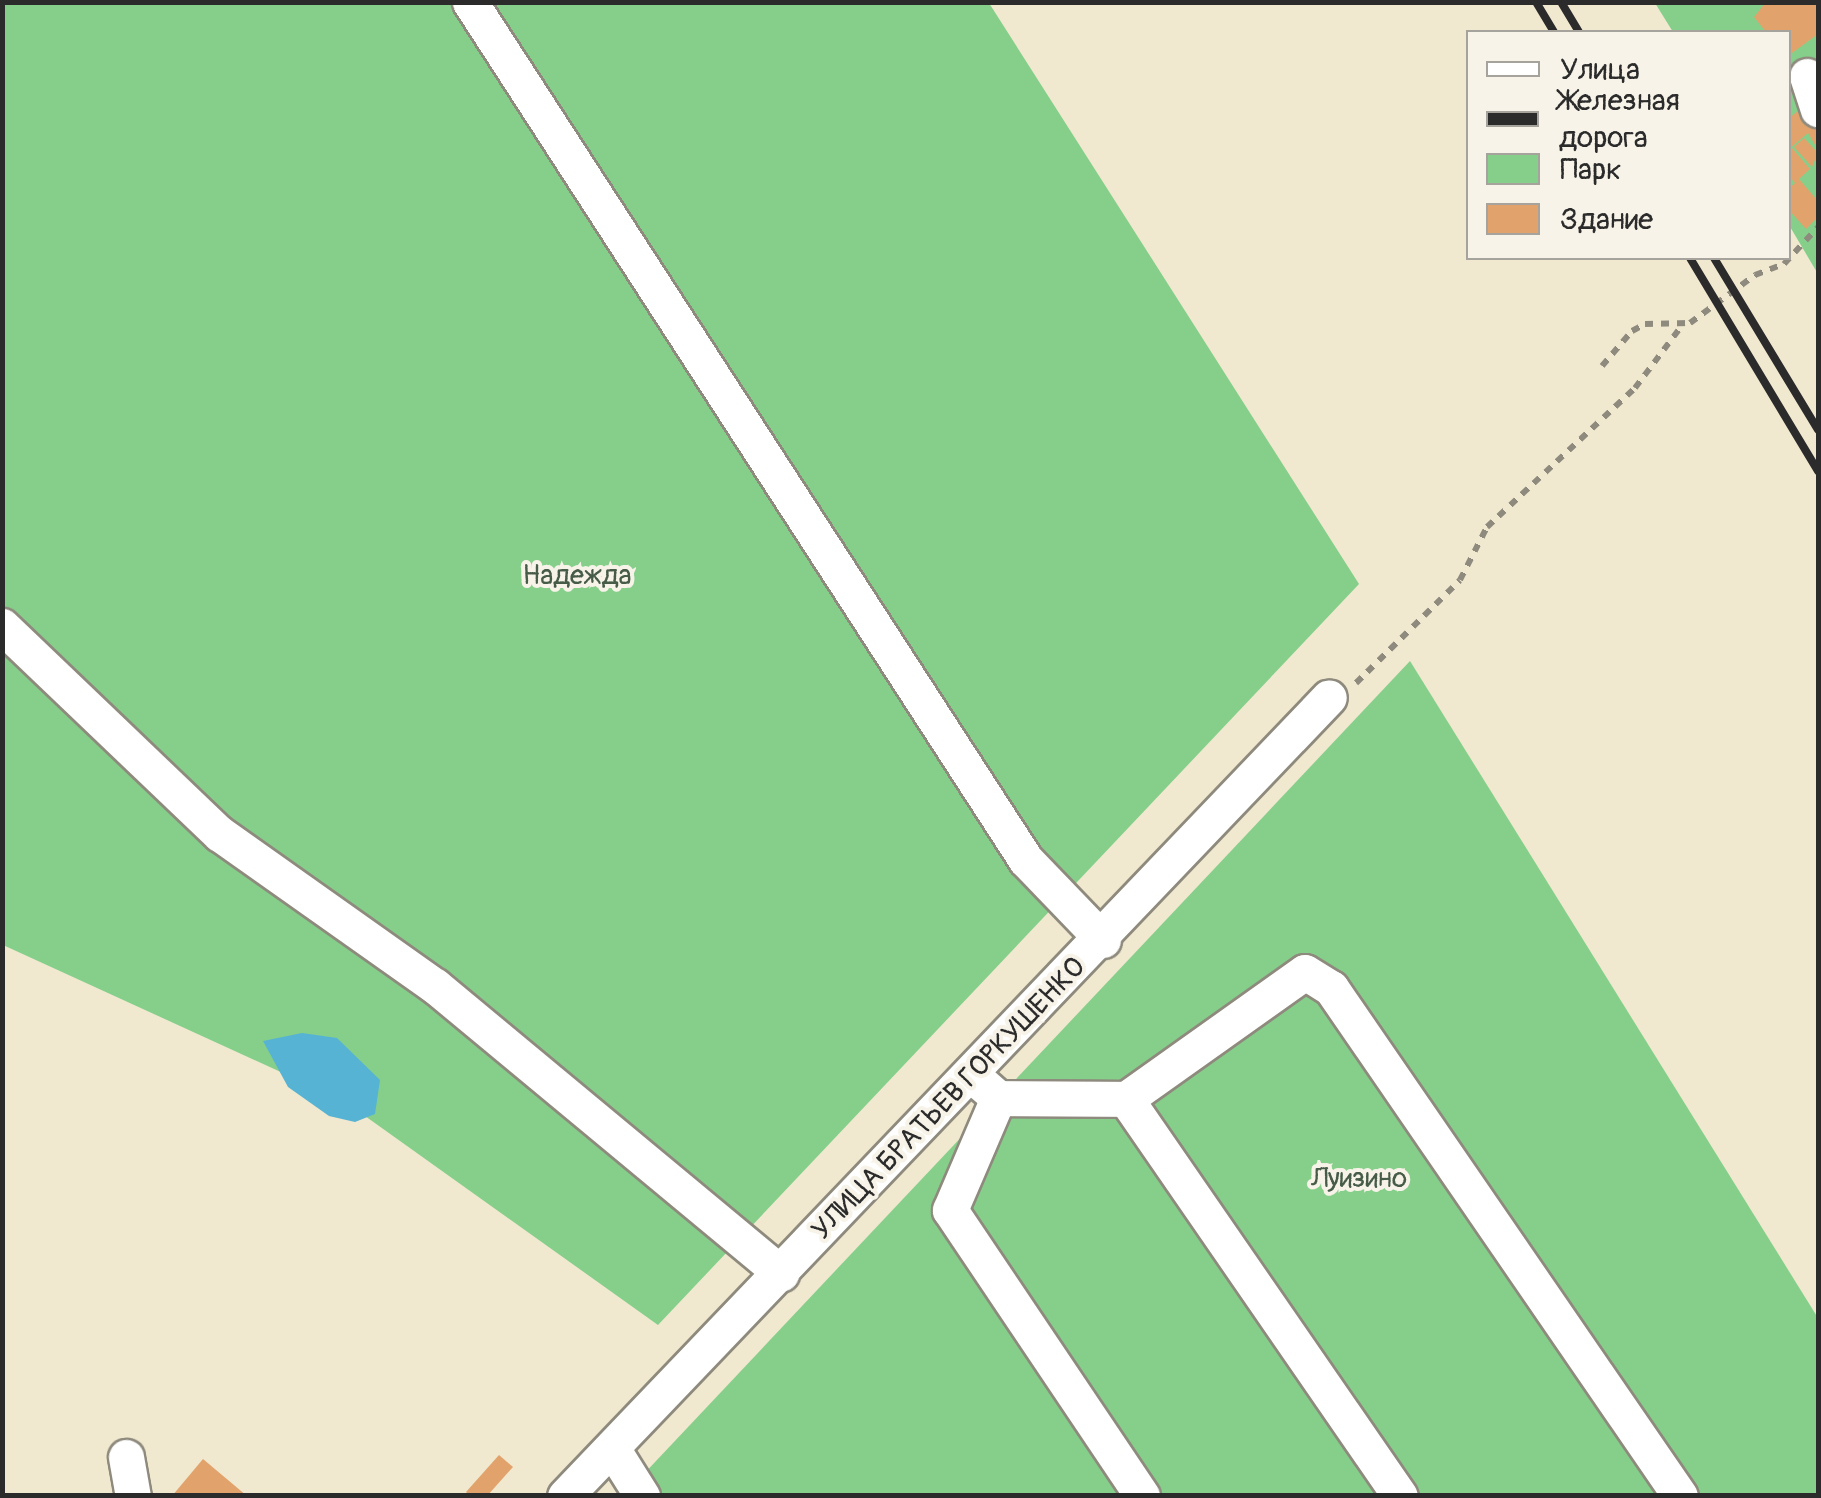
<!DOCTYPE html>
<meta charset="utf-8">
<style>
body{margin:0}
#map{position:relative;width:1821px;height:1498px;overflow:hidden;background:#f0e8cf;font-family:Pangolin,sans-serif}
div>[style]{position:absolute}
.green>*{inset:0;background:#85cf8b}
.water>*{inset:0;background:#56b3d4}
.building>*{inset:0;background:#e1a36b}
.path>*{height:6px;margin-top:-3px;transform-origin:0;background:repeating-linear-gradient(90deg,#8e8a7d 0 8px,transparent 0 16px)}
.roads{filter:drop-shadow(2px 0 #8e8a7d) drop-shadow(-2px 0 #8e8a7d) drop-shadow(0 2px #8e8a7d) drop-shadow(0 -2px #8e8a7d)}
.minor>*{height:35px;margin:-17.5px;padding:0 17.5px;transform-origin:17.5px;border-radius:17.5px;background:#fff}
.rail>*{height:8px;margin:-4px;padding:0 4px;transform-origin:4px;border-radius:4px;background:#2b2b2b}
span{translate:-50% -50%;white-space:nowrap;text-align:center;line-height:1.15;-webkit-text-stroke:8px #f7f3e8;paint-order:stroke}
.park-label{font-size:28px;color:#465c48}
.street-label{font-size:28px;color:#2b2b2b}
.frame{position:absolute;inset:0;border:5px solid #2b2b2b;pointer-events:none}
.legend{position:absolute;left:1466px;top:30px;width:325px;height:230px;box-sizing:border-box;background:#f7f3e8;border:2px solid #a5a39c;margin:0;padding:12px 18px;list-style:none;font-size:30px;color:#2b2b2b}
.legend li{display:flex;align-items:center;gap:20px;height:50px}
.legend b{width:50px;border:2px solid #a5a39c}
</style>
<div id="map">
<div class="green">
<div style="clip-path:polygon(3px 3px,989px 3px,1359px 584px,658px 1325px,344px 1101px,3px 945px)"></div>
<div style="clip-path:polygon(1655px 3px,1818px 3px,1818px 274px,1789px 225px,1788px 32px,1673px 32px)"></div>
<div style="clip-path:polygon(1410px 661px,1818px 1318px,1818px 1495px,623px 1496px)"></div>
</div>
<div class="water">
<div style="clip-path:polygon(302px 1033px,337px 1038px,380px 1080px,375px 1114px,355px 1122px,329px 1116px,288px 1087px,263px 1041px)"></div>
</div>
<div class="building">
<div style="clip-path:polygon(1766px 2px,1818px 2px,1818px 34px,1788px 56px,1788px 32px,1766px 32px,1754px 17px)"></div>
<div style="clip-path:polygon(1799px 110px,1818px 131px,1818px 150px,1808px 133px,1788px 150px,1788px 119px)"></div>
<div style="clip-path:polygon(1804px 138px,1818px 153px,1812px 167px,1794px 147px)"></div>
<div style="clip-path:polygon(1792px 148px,1810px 169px,1799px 179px,1818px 201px,1818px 217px,1806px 229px,1788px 209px,1788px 189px,1795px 183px,1788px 175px)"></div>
<div style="clip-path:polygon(499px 1455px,513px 1467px,487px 1496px,470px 1496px,466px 1492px)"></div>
<div style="clip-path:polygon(203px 1459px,247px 1496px,172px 1496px)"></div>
</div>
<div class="path">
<div style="left:1602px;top:366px;width:46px;rotate:-49.4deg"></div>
<div style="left:1632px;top:331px;width:15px;rotate:-28deg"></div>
<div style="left:1645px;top:324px;width:45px;rotate:-1.3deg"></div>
<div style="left:1690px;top:323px;width:81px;rotate:-36.4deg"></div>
<div style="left:1755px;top:275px;width:31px;rotate:-21deg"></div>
<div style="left:1784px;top:264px;width:50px;rotate:-47.4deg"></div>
<div style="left:1356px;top:683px;width:146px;rotate:-44.7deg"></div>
<div style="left:1460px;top:580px;width:59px;rotate:-63deg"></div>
<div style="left:1487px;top:527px;width:203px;rotate:-43.2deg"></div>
<div style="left:1635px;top:388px;width:80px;rotate:-53.1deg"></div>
</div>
<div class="roads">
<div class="minor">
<div style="left:470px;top:2px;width:1022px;rotate:57.06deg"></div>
<div style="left:1026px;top:860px;width:111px;rotate:46.1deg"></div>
<div style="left:1807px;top:76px;width:35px;rotate:72deg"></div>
<div style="left:2px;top:626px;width:301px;rotate:43.7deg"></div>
<div style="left:220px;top:834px;width:263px;rotate:35.3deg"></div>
<div style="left:435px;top:986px;width:450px;rotate:39.7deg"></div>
<div style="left:981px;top:1083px;width:23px;rotate:41deg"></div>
<div style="left:998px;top:1098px;width:122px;rotate:113.2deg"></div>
<div style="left:950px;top:1210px;width:344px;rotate:56.1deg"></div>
<div style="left:998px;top:1098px;width:128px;rotate:0.4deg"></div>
<div style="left:1126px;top:1099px;width:219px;rotate:-35.4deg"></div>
<div style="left:1305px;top:972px;width:31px;rotate:32deg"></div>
<div style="left:1331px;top:988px;width:616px;rotate:55.51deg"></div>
<div style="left:1126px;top:1099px;width:482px;rotate:55.4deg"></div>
<div style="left:612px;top:1448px;width:57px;rotate:58deg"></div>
<div style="left:126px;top:1457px;width:40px;rotate:80deg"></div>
<div style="left:565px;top:1496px;width:1105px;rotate:-46.28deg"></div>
</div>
</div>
<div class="rail">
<div style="left:1536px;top:2px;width:35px;rotate:59deg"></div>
<div style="left:1561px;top:2px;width:35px;rotate:59deg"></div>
<div style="left:1690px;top:258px;width:249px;rotate:59deg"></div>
<div style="left:1714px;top:258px;width:201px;rotate:58.8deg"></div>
</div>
<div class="park-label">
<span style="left:577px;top:576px">Надежда</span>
<span style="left:1359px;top:1179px">Луизино</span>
</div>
<div class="street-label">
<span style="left:949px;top:1099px;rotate:-46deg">УЛИЦА БРАТЬЕВ ГОРКУШЕНКО</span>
</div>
<div class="frame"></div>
<ul class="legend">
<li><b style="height:12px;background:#fff"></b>Улица</li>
<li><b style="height:12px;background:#2b2b2b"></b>Железная дорога</li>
<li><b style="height:28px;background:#85cf8b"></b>Парк</li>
<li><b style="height:28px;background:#e1a36b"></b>Здание</li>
</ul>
</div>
